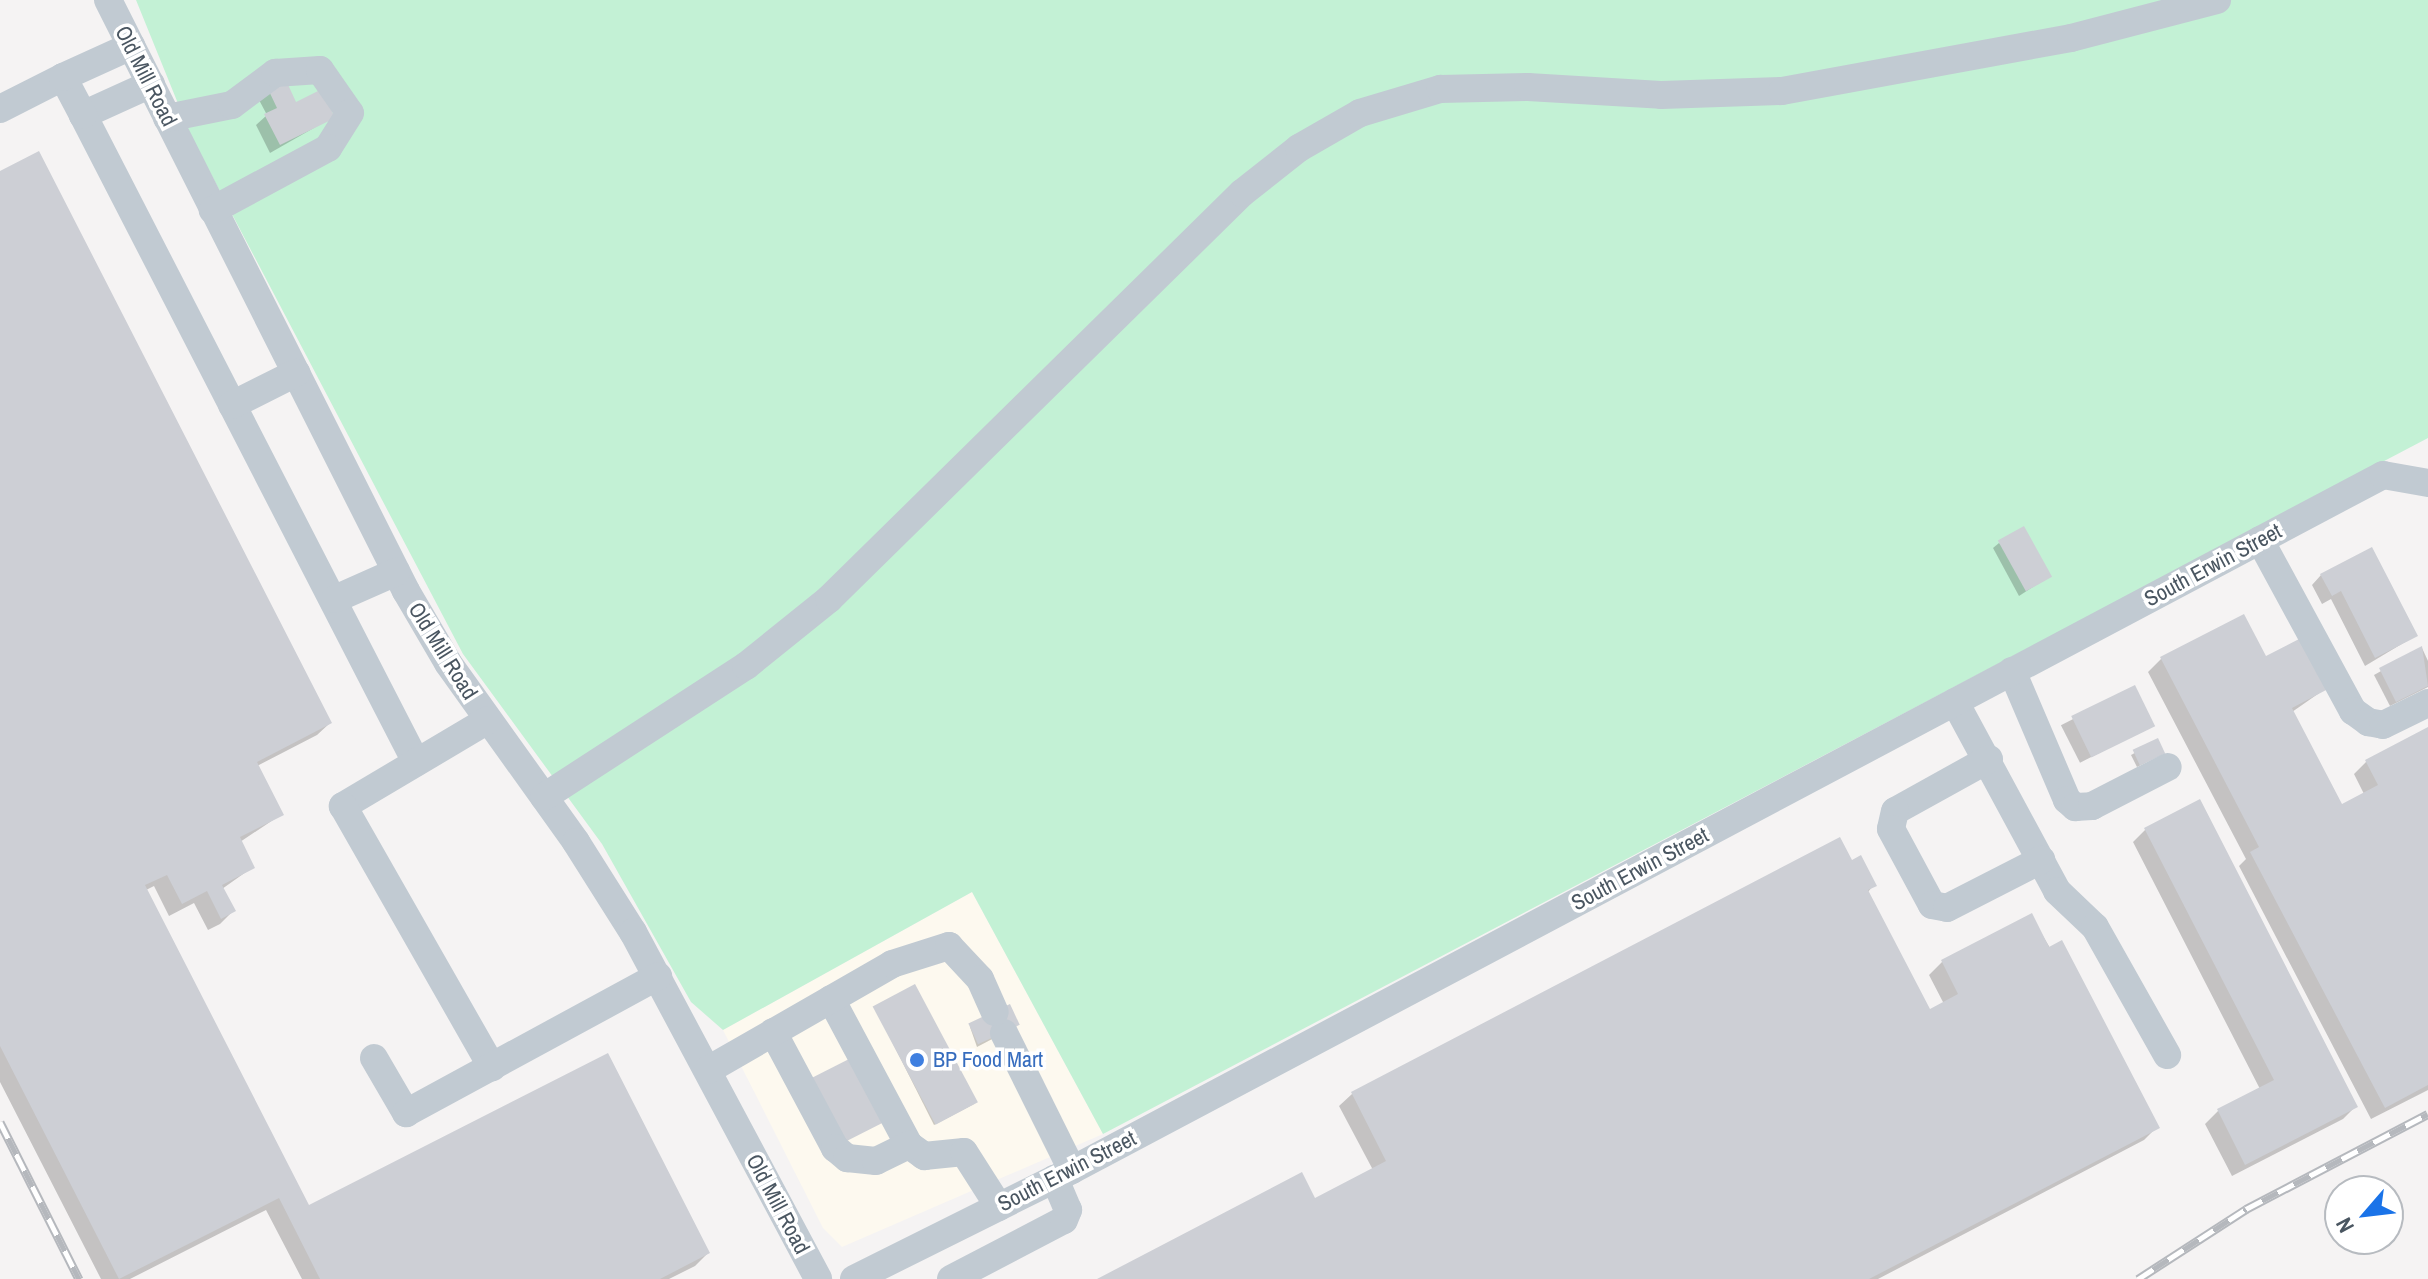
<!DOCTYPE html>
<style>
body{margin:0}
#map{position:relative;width:2428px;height:1279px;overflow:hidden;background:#f5f3f3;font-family:"Archivo Narrow",sans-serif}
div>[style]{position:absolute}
.commercial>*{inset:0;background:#fdf9ef}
.green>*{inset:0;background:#c3f1d5}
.shadow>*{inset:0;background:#0003;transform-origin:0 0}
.building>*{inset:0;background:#cdcfd5;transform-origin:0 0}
.minor>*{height:28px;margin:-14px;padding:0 14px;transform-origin:14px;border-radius:14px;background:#c1cad2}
.rail>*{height:9px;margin-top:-4.5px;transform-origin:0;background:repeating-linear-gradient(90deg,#fff 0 18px,#b5b8bd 0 36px);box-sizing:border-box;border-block:2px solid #b5b8bd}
.dots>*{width:22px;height:22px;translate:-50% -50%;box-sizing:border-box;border:4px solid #fff;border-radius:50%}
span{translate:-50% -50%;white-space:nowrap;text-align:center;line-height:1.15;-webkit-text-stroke:7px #fff;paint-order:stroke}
.street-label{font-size:22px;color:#4a5661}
.shop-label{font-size:22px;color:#366cbe}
.left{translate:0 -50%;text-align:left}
.north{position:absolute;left:2324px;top:1175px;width:80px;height:80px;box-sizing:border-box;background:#fff;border:2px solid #b7bbc0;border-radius:50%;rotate:242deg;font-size:22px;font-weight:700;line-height:32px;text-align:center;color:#4a5661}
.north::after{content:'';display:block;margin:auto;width:28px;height:36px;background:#1a73e8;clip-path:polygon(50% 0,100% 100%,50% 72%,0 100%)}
</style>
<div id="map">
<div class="commercial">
<div style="clip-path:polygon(972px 892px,1103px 1134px,842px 1247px,823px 1228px,723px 1030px)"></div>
</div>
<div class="green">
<div style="clip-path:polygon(136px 0,2428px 0,2428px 438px,1103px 1134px,972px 892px,723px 1030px,691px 1002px,602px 844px,463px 654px,192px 138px)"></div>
</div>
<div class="shadow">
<div style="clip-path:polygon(268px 89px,295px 105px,333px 117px,270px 153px,256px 125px,267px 115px,258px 98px)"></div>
<div style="clip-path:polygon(0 173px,330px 723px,317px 735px,257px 766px,282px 814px,240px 842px,253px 867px,222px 889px,233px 911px,220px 924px,208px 930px,194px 903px,169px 916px,154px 886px,146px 890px,308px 1208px,708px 1253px,695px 1266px,669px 1279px,302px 1279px,266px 1210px,130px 1279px,101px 1279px,0 1082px)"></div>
<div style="clip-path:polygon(1999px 543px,2050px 576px,2019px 596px,1993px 548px)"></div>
<div style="clip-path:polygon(2321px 575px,2415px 636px,2365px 666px,2331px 599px,2322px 604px,2312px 585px)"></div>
<div style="clip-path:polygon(2422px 648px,2428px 661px,2428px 687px,2390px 706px,2374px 675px)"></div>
<div style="clip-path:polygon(2161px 659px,2266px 659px,2325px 689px,2292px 712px,2342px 806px,2364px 794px,2354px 774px,2366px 762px,2428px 730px,2428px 1090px,2371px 1119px,2239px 866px,2246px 859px,2148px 672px)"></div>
<div style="left:2134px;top:688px;width:42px;height:82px;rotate:63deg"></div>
<div style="clip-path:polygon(2157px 741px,2160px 755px,2137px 767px,2131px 755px)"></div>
<div style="clip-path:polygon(2146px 829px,2356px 1106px,2343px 1119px,2232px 1176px,2205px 1124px,2218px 1111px,2260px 1089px,2133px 842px)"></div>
<div style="clip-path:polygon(1851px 862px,1874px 885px,1867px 893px,1929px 1012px,1944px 1004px,1929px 975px,1942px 962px,2031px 916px,2157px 1127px,2144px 1140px,1878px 1279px,1102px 1279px,1314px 1201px,1373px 1170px,1339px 1106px,1352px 1094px)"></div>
<div style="clip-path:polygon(875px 1008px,974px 1104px,934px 1125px)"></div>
<div style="clip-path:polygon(970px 1027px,1015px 1027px,977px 1047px)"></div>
</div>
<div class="building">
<div style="clip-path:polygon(285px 78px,296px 102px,322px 89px,335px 118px,280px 145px,264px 114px,277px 108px,267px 87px)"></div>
<div style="clip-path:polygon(39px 151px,332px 723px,257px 762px,284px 815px,240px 837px,255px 868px,222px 885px,236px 911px,221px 919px,207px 891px,182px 904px,167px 875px,145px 885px,309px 1205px,608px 1053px,710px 1253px,660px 1279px,320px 1279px,279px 1198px,119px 1279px,0 1046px,0 171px)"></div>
<div style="left:2024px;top:526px;width:58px;height:30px;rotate:61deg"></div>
<div style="clip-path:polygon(2372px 547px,2418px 636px,2375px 658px,2341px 591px,2332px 596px,2320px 574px)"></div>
<div style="clip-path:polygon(2244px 614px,2266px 656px,2301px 638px,2328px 689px,2292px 708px,2342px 804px,2378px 785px,2365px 760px,2428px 727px,2428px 1085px,2385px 1108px,2250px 852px,2259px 847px,2160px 657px)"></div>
<div style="clip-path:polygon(2422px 646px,2428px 686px,2396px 702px,2379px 668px)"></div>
<div style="left:2135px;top:685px;width:46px;height:71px;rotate:64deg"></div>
<div style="left:2158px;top:738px;width:17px;height:28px;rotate:65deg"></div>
<div style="clip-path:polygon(2200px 799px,2358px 1107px,2245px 1165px,2217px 1109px,2274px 1080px,2144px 828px)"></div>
<div style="clip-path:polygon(1840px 837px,1852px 860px,1861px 855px,1877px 886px,1868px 890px,1930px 1009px,1958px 994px,1941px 960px,2032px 913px,2049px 947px,2062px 940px,2160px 1128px,1869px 1279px,1097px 1279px,1302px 1172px,1315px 1198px,1386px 1161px,1351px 1092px)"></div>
<div style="left:915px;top:984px;width:134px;height:48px;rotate:62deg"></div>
<div style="left:1010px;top:1004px;width:23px;height:46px;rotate:65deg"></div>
<div style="left:853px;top:1057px;width:72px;height:47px;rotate:63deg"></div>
</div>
<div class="minor">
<div style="left:108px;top:0;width:662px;rotate:63.24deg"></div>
<div style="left:406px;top:591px;width:83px;rotate:59.7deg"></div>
<div style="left:448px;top:663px;width:220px;rotate:54.4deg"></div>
<div style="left:576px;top:842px;width:107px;rotate:57.7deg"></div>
<div style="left:633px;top:932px;width:393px;rotate:61.9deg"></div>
<div style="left:151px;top:84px;width:75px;rotate:155.5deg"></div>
<div style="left:83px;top:115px;width:728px;rotate:62.77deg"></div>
<div style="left:0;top:109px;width:71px;rotate:-26.9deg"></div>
<div style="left:83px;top:115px;width:43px;rotate:-117.8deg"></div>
<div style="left:63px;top:77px;width:75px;rotate:-24.5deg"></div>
<div style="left:167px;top:118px;width:66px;rotate:-11.3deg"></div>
<div style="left:232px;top:105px;width:54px;rotate:-36.7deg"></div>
<div style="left:275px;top:73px;width:45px;rotate:-3.8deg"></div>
<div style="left:320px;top:70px;width:52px;rotate:55.1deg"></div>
<div style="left:350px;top:113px;width:41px;rotate:122.2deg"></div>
<div style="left:328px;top:148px;width:131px;rotate:151.7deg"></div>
<div style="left:232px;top:405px;width:72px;rotate:-26.6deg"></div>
<div style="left:2260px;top:540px;width:195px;rotate:61.5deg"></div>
<div style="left:2353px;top:711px;width:19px;rotate:36deg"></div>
<div style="left:2368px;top:722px;width:15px;rotate:11deg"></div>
<div style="left:2383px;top:725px;width:50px;rotate:-26.1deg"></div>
<div style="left:335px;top:599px;width:67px;rotate:-23.9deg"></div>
<div style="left:2012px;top:671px;width:140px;rotate:66.9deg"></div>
<div style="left:2067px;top:800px;width:11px;rotate:41deg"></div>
<div style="left:2075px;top:807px;width:17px;rotate:-3deg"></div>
<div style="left:2092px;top:806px;width:85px;rotate:-27.2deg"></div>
<div style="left:1955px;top:702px;width:215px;rotate:61.6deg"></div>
<div style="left:2057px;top:891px;width:52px;rotate:43.5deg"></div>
<div style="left:2095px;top:927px;width:147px;rotate:60.6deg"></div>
<div style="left:488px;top:720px;width:169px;rotate:149.3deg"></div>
<div style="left:343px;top:806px;width:301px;rotate:60.3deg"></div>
<div style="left:1989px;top:759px;width:107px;rotate:151deg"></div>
<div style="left:1895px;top:811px;width:18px;rotate:103deg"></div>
<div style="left:1891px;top:829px;width:86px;rotate:61.7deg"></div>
<div style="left:1932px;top:905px;width:15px;rotate:11deg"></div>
<div style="left:1947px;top:908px;width:106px;rotate:-27.1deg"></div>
<div style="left:544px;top:797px;width:241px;rotate:-33deg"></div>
<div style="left:746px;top:666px;width:107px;rotate:-38.9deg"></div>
<div style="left:829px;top:599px;width:579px;rotate:-44.51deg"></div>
<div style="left:1242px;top:193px;width:73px;rotate:-38.3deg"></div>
<div style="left:1299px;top:148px;width:70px;rotate:-29.8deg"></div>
<div style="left:1360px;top:113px;width:84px;rotate:-16.7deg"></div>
<div style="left:1440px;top:89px;width:88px;rotate:-1.3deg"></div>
<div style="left:1528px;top:87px;width:133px;rotate:3.4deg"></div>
<div style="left:1661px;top:95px;width:121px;rotate:-1.9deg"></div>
<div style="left:1782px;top:91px;width:294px;rotate:-10.4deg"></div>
<div style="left:2071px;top:38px;width:151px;rotate:-14.6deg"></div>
<div style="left:831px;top:999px;width:166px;rotate:61.9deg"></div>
<div style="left:909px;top:1145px;width:19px;rotate:36deg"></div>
<div style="left:924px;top:1156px;width:40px;rotate:-5.7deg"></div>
<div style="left:964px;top:1152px;width:65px;rotate:57.5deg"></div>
<div style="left:773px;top:1032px;width:132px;rotate:61.9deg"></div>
<div style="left:835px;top:1148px;width:16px;rotate:40deg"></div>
<div style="left:847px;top:1158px;width:29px;rotate:6deg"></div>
<div style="left:876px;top:1161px;width:37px;rotate:-26deg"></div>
<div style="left:1004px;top:1033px;width:153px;rotate:63.6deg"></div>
<div style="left:374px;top:1058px;width:64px;rotate:59.8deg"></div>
<div style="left:406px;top:1113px;width:287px;rotate:-28.5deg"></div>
<div style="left:708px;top:1070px;width:212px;rotate:-29.9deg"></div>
<div style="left:892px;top:964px;width:60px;rotate:-17.5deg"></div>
<div style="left:949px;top:946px;width:45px;rotate:46.8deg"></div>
<div style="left:980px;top:979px;width:36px;rotate:66deg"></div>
<div style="left:854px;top:1279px;width:225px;rotate:-26.5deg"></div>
<div style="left:1055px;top:1179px;width:1503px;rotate:-27.93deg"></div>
<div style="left:2383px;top:475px;width:46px;rotate:10.1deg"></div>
<div style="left:951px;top:1279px;width:127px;rotate:-27.6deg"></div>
<div style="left:1064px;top:1220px;width:11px;rotate:-68deg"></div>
<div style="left:1068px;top:1210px;width:34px;rotate:-113deg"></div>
</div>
<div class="rail">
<div style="left:0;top:1122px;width:176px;rotate:63.3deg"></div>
<div style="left:2138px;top:1279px;width:129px;rotate:-32.9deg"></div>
<div style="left:2246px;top:1209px;width:205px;rotate:-27.6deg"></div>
</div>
<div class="dots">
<div style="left:917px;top:1060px;background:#3f7fe0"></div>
</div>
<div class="street-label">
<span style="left:146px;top:76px;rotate:63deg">Old Mill Road</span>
<span style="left:2213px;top:565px;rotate:-28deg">South Erwin Street</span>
<span style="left:443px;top:651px;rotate:58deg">Old Mill Road</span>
<span style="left:1640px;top:869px;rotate:-28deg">South Erwin Street</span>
<span style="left:1067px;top:1171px;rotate:-27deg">South Erwin Street</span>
<span style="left:778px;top:1204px;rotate:62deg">Old Mill Road</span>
</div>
<div class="shop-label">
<span class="left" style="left:933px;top:1060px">BP Food Mart</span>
</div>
<div class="north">N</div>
</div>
